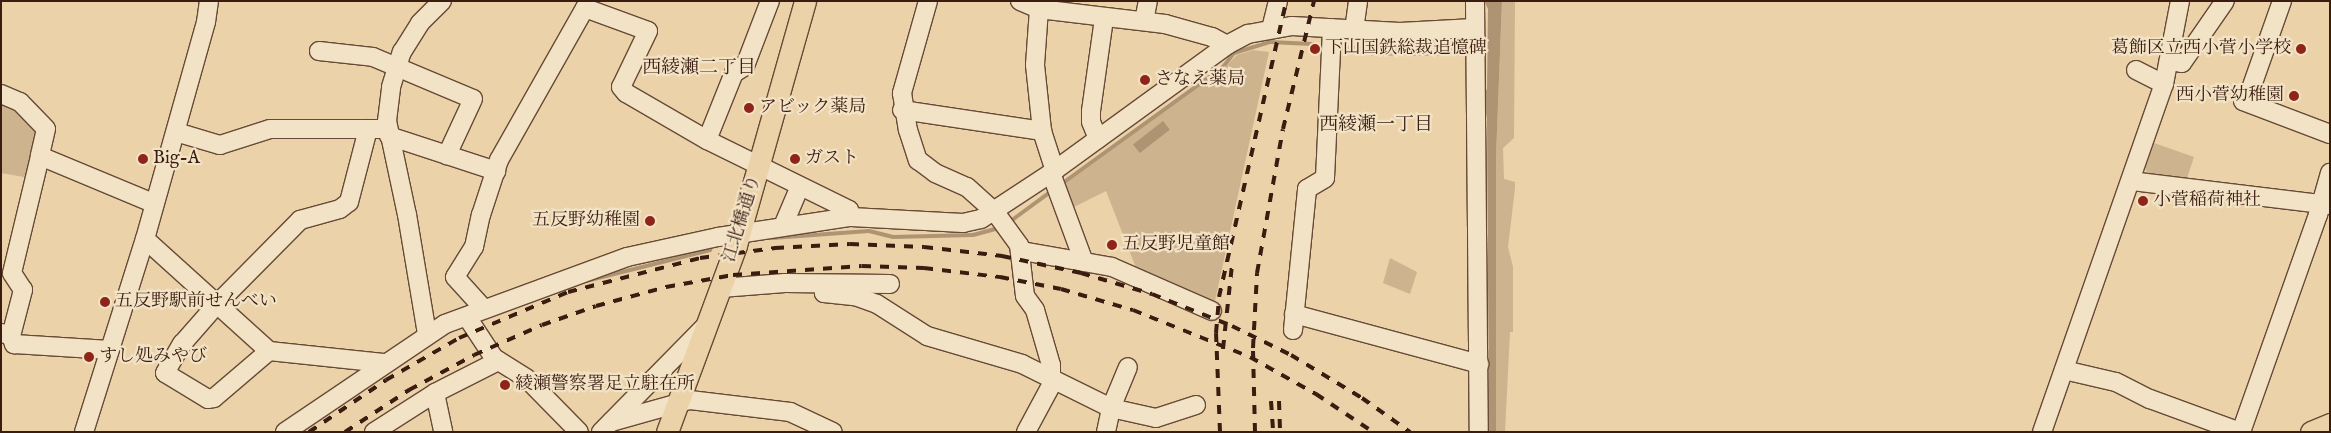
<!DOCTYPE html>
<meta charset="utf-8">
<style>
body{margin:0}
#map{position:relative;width:2331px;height:433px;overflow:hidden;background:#ebd2a8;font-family:"IM FELL English","Noto Serif JP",serif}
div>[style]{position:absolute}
.green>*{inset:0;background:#cdb38e}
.water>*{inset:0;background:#af9474;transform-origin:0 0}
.stream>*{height:4px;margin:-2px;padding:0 2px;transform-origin:2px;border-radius:2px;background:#af9474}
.roads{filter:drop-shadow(1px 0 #664a36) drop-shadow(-1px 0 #664a36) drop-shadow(0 1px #664a36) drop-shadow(0 -1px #664a36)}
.minor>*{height:18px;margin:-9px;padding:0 9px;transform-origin:9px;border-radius:9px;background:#f2e2c6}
.major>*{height:21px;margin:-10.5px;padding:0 10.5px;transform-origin:10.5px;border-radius:10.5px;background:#ebd2a8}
.rail>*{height:4px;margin-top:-2px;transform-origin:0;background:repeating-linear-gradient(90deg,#3a1c10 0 9px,transparent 0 18px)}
.dots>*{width:14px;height:14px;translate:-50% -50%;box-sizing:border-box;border:2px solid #f2e2c6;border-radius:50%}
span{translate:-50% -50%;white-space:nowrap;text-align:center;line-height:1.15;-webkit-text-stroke:4.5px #f2e2c6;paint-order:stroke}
.poi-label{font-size:18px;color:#3a1c10}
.left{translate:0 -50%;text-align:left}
.right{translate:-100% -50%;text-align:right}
.street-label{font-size:18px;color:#3a1c10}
.neighbourhood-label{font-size:19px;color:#3a1c10}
.frame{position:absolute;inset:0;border:2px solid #3a1c10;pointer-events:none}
</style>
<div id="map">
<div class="green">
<div style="clip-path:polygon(1502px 1px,1515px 1px,1514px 138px,1503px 148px,1504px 179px,1515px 182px,1515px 188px,1508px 247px,1513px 267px,1513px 332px,1510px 332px,1505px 432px,1496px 432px,1496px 157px)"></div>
<div style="clip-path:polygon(1470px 33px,1468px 56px,1371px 56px,1370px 36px)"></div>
<div style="clip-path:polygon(1253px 50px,1269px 52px,1213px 310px,1140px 278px,1106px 191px,1068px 210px,1059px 186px,1224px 68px,1237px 55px)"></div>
<div style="clip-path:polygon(1px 103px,12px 106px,39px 137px,30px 178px,1px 173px)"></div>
<div style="clip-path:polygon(2154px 143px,2194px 157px,2187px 178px,2148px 174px,2145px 168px)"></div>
<div style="clip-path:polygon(1390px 258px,1417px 272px,1410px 294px,1383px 283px)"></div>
</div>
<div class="water">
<div style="clip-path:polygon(1484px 1px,1502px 1px,1496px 157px,1496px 432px,1489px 432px,1487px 120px,1483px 94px,1487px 89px,1488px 9px)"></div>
<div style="left:1163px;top:121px;width:11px;height:38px;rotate:52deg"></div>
</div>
<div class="stream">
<div style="left:1342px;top:48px;width:113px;rotate:-1.5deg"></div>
<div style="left:1060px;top:185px;width:201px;rotate:-35.9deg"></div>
<div style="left:1223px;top:67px;width:18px;rotate:-52deg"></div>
<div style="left:1234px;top:53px;width:38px;rotate:-17deg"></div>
<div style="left:1270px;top:42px;width:42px;rotate:2.7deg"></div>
<div style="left:1312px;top:44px;width:14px;rotate:21deg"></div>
<div style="left:1008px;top:223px;width:56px;rotate:-36.3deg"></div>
<div style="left:772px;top:238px;width:97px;rotate:-4.1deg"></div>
<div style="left:869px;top:231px;width:25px;rotate:14deg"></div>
<div style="left:893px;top:237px;width:80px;rotate:-1.4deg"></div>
<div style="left:973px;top:235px;width:28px;rotate:-15deg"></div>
<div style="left:586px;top:281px;width:128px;rotate:-14deg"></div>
</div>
<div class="roads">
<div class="minor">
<div style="left:928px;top:1px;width:96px;rotate:105.8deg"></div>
<div style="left:902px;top:93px;width:37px;rotate:81deg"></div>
<div style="left:908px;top:130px;width:32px;rotate:72deg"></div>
<div style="left:918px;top:160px;width:21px;rotate:37deg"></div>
<div style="left:935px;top:173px;width:35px;rotate:24deg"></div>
<div style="left:967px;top:187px;width:38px;rotate:42deg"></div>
<div style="left:995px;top:212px;width:41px;rotate:54deg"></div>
<div style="left:1019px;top:245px;width:51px;rotate:83.3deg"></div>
<div style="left:1025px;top:296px;width:17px;rotate:54deg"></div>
<div style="left:1035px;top:310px;width:57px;rotate:73.8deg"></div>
<div style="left:1051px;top:365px;width:14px;rotate:90deg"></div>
<div style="left:1020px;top:1px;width:21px;rotate:23deg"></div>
<div style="left:1039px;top:9px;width:127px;rotate:6.8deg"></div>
<div style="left:1165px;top:24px;width:49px;rotate:15.5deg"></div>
<div style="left:1212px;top:37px;width:17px;rotate:28deg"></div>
<div style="left:1475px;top:1px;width:431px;rotate:89.5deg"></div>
<div style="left:2282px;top:1px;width:102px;rotate:109.5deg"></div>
<div style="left:2248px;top:97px;width:6px;rotate:141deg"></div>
<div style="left:2243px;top:101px;width:93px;rotate:20.8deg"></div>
<div style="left:1039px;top:9px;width:56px;rotate:94.1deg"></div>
<div style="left:1035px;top:65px;width:66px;rotate:83.9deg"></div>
<div style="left:1042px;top:131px;width:42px;rotate:72deg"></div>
<div style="left:1144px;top:21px;width:20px;rotate:-79deg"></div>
<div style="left:1271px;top:29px;width:29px;rotate:-76deg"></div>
<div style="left:1354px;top:30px;width:29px;rotate:-82deg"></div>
<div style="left:319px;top:51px;width:54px;rotate:6.3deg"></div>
<div style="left:373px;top:57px;width:108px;rotate:22.8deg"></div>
<div style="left:473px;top:99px;width:62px;rotate:114.9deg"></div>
<div style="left:2170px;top:61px;width:12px;rotate:9deg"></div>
<div style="left:2182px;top:63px;width:75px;rotate:-55.3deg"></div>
<div style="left:2136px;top:70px;width:31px;rotate:27deg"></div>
<div style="left:1px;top:94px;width:21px;rotate:23deg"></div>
<div style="left:20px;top:102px;width:37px;rotate:46deg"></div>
<div style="left:46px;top:129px;width:28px;rotate:103deg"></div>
<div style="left:40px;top:156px;width:122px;rotate:22.6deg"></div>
<div style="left:902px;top:110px;width:142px;rotate:8.5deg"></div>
<div style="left:176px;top:132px;width:46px;rotate:16.5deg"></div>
<div style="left:220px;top:145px;width:52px;rotate:-17.7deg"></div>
<div style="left:270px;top:129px;width:110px"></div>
<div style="left:389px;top:136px;width:113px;rotate:18.1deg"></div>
<div style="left:1098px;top:139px;width:18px;rotate:-112deg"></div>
<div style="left:1091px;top:122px;width:11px;rotate:-90deg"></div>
<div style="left:1091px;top:111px;width:94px;rotate:-82deg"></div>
<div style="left:707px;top:140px;width:72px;rotate:-68.1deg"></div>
<div style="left:734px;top:73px;width:13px;rotate:-32deg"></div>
<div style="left:745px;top:66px;width:70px;rotate:-69deg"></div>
<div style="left:1051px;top:173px;width:95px;rotate:69.7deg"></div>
<div style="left:2131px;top:181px;width:200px;rotate:6.9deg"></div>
<div style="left:783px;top:226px;width:43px;rotate:-67deg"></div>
<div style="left:145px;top:239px;width:167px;rotate:42.1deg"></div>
<div style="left:269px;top:351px;width:115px;rotate:6deg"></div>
<div style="left:1022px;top:251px;width:91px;rotate:10.1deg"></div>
<div style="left:1112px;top:267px;width:109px;rotate:23.7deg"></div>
<div style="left:823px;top:284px;width:9px;rotate:84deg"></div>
<div style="left:824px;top:293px;width:31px;rotate:6deg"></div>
<div style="left:855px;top:296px;width:23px;rotate:20deg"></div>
<div style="left:877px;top:304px;width:59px;rotate:32.6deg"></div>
<div style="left:927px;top:336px;width:99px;rotate:16.4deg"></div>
<div style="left:1022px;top:364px;width:99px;rotate:26.3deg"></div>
<div style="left:1111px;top:408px;width:46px;rotate:12.5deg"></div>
<div style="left:1156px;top:418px;width:42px;rotate:-18deg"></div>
<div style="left:721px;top:288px;width:64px;rotate:-4.5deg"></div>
<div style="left:785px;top:283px;width:105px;rotate:0.5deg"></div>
<div style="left:484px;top:309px;width:43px;rotate:-132.2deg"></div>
<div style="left:455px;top:277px;width:36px;rotate:-58deg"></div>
<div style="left:474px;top:247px;width:33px;rotate:-78deg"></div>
<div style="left:481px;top:215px;width:58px;rotate:-71.9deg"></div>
<div style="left:499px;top:160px;width:175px;rotate:-60.5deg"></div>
<div style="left:585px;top:8px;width:67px;rotate:20.1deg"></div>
<div style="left:648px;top:31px;width:62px;rotate:115.7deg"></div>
<div style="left:621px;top:87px;width:8px;rotate:50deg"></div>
<div style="left:626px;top:93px;width:94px;rotate:30.1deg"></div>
<div style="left:707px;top:140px;width:158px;rotate:26.2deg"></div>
<div style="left:849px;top:210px;width:7px;rotate:74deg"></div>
<div style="left:1294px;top:314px;width:192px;rotate:15.1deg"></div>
<div style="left:467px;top:317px;width:49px;rotate:56.6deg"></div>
<div style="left:494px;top:358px;width:39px;rotate:32deg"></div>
<div style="left:527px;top:379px;width:74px;rotate:45.5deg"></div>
<div style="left:1293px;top:330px;width:142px;rotate:-84.3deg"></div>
<div style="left:1307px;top:189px;width:21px;rotate:-31deg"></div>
<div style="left:1325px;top:178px;width:150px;rotate:-87.3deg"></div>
<div style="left:2px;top:333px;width:9px;rotate:18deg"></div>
<div style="left:11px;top:336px;width:9px;rotate:69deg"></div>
<div style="left:14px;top:344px;width:96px;rotate:3.6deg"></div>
<div style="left:427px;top:334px;width:121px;rotate:-99.5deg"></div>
<div style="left:407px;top:215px;width:96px;rotate:-102deg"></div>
<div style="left:387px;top:121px;width:34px;rotate:-83deg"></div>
<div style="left:391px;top:87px;width:37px;rotate:-73deg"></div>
<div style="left:402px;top:52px;width:34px;rotate:-58deg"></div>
<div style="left:420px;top:23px;width:31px;rotate:-45deg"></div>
<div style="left:11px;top:336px;width:48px;rotate:-75.4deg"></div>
<div style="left:23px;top:290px;width:20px;rotate:-123deg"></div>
<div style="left:12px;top:273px;width:120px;rotate:-76.5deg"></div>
<div style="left:269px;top:351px;width:72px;rotate:139.5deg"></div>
<div style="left:214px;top:398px;width:6px;rotate:171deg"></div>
<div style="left:208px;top:399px;width:50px;rotate:-148.8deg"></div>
<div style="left:165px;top:373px;width:34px;rotate:-60deg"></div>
<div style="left:182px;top:344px;width:55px;rotate:-48.7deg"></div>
<div style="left:218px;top:303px;width:117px;rotate:-45.3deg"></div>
<div style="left:300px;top:220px;width:41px;rotate:-15.4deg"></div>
<div style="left:340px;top:209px;width:11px;rotate:-38deg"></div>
<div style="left:349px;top:202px;width:75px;rotate:-75.4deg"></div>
<div style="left:2064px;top:370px;width:53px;rotate:13deg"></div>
<div style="left:2116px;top:382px;width:38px;rotate:27deg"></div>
<div style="left:2150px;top:399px;width:96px;rotate:20.1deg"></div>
<div style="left:435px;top:393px;width:40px;rotate:78deg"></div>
<div style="left:611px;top:422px;width:82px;rotate:-15.6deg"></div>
<div style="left:690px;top:400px;width:101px;rotate:6.8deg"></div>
<div style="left:790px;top:412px;width:47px;rotate:24.9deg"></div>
<div style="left:84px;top:432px;width:202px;rotate:-72.5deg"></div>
<div style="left:145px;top:239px;width:225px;rotate:-74.3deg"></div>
<div style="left:206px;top:22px;width:21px;rotate:-82deg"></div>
<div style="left:285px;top:432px;width:193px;rotate:-34deg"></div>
<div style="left:445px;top:324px;width:194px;rotate:-20.2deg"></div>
<div style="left:627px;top:257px;width:93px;rotate:-12.4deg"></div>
<div style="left:718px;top:237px;width:134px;rotate:-8.6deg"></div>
<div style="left:851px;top:217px;width:112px;rotate:3.1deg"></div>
<div style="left:963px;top:223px;width:18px;rotate:-13deg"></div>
<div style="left:981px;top:219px;width:84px;rotate:-33.3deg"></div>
<div style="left:1051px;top:173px;width:218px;rotate:-36deg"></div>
<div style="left:1227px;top:45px;width:24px;rotate:-28deg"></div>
<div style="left:1248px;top:34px;width:45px;rotate:-10.3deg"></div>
<div style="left:1292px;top:26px;width:108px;rotate:3.2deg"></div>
<div style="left:1400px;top:32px;width:74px;rotate:-3.1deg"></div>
<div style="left:374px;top:432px;width:72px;rotate:-32.6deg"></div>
<div style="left:435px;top:393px;width:71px;rotate:-26.9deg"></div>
<div style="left:601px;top:432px;width:148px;rotate:-45.5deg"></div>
<div style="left:1026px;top:432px;width:59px;rotate:-61.7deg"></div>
<div style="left:1106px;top:432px;width:25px;rotate:-78deg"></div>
<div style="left:1111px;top:408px;width:44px;rotate:-67.5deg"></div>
<div style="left:2042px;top:432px;width:369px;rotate:-70.7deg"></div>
<div style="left:2164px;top:84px;width:85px;rotate:-79.1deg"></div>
<div style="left:2241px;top:432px;width:230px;rotate:-70.5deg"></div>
<div style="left:2318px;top:215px;width:44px;rotate:-74.1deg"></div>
</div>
<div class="major">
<div style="left:667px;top:432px;width:199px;rotate:-69.7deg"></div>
<div style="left:736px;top:245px;width:254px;rotate:-74.2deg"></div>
<div style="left:2311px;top:432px;width:21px;rotate:-23deg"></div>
</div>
</div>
<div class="rail">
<div style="left:1223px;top:349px;width:84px;rotate:-83.9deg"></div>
<div style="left:1271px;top:401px;width:31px;rotate:86deg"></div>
<div style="left:1279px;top:401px;width:31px;rotate:88deg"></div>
<div style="left:309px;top:432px;width:93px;rotate:-34deg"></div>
<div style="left:386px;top:380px;width:84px;rotate:-29.9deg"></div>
<div style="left:459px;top:338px;width:118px;rotate:-22.9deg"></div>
<div style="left:568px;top:292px;width:136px;rotate:-14.4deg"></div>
<div style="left:700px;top:258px;width:76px;rotate:-7.6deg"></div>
<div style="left:775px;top:248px;width:75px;rotate:-3.1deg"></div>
<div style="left:850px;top:244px;width:74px;rotate:2.3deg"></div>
<div style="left:924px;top:247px;width:79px;rotate:6.6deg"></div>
<div style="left:1002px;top:256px;width:81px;rotate:12.1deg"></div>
<div style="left:1081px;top:273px;width:74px;rotate:16.5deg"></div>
<div style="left:1152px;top:294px;width:86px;rotate:21.8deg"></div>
<div style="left:1232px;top:326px;width:66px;rotate:26.2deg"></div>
<div style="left:1291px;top:355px;width:83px;rotate:31.2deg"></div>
<div style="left:1362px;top:398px;width:59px;rotate:35.3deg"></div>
<div style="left:345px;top:432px;width:77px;rotate:-33.3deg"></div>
<div style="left:409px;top:390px;width:74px;rotate:-28.3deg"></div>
<div style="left:474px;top:355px;width:74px;rotate:-23.8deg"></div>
<div style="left:542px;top:325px;width:57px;rotate:-19.4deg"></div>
<div style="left:596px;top:306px;width:73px;rotate:-15.2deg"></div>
<div style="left:666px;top:287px;width:68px;rotate:-10.2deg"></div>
<div style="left:733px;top:275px;width:129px;rotate:-4deg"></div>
<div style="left:862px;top:266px;width:62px;rotate:1.8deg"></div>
<div style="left:924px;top:268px;width:77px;rotate:6.8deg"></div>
<div style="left:1000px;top:277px;width:62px;rotate:11.1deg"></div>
<div style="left:1061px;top:289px;width:75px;rotate:16.3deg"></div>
<div style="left:1133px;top:310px;width:126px;rotate:21.9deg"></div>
<div style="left:1250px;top:357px;width:76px;rotate:29.3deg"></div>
<div style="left:1316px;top:394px;width:69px;rotate:33.7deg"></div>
<div style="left:1220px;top:432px;width:99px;rotate:-92.3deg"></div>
<div style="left:1216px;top:333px;width:36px;rotate:-85deg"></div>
<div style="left:1219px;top:297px;width:303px;rotate:-77.2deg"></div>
<div style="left:1255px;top:432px;width:84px;rotate:-91.4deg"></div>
<div style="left:1253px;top:348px;width:75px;rotate:-86.9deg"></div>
<div style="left:1257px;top:273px;width:146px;rotate:-79.8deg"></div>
<div style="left:1283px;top:129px;width:132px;rotate:-76.4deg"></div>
</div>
<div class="dots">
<div style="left:1315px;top:49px;background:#8f2418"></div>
<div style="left:2301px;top:49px;background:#8f2418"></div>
<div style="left:1145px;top:80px;background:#8f2418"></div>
<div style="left:2294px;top:96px;background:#8f2418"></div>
<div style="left:749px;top:108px;background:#8f2418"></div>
<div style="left:143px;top:159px;background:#8f2418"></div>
<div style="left:795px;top:159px;background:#8f2418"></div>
<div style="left:2143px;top:201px;background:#8f2418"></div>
<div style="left:650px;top:221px;background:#8f2418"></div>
<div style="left:1112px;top:245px;background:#8f2418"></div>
<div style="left:105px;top:302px;background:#8f2418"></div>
<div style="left:89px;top:357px;background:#8f2418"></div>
<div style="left:505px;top:385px;background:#8f2418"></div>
</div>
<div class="poi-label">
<span class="left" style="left:1325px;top:49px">下山国鉄総裁追憶碑</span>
<span class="right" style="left:2291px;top:49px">葛飾区立西小菅小学校</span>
<span class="left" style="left:1155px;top:80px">さなえ薬局</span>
<span class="right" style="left:2284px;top:96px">西小菅幼稚園</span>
<span class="left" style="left:759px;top:108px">アビック薬局</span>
<span class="left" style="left:153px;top:159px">Big-A</span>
<span class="left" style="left:805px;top:159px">ガスト</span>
<span class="left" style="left:2153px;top:201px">小菅稲荷神社</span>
<span class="right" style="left:640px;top:221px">五反野幼稚園</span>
<span class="left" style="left:1122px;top:245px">五反野児童館</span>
<span class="left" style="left:115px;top:302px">五反野駅前せんべい</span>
<span class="left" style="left:99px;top:357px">すし処みやび</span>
<span class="left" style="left:515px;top:385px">綾瀬警察署足立駐在所</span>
</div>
<div class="street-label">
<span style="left:743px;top:219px;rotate:-73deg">江北橋通り</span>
</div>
<div class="neighbourhood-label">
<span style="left:699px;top:69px">西綾瀬二丁目</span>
<span style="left:1376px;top:126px">西綾瀬一丁目</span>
</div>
<div class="frame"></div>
</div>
